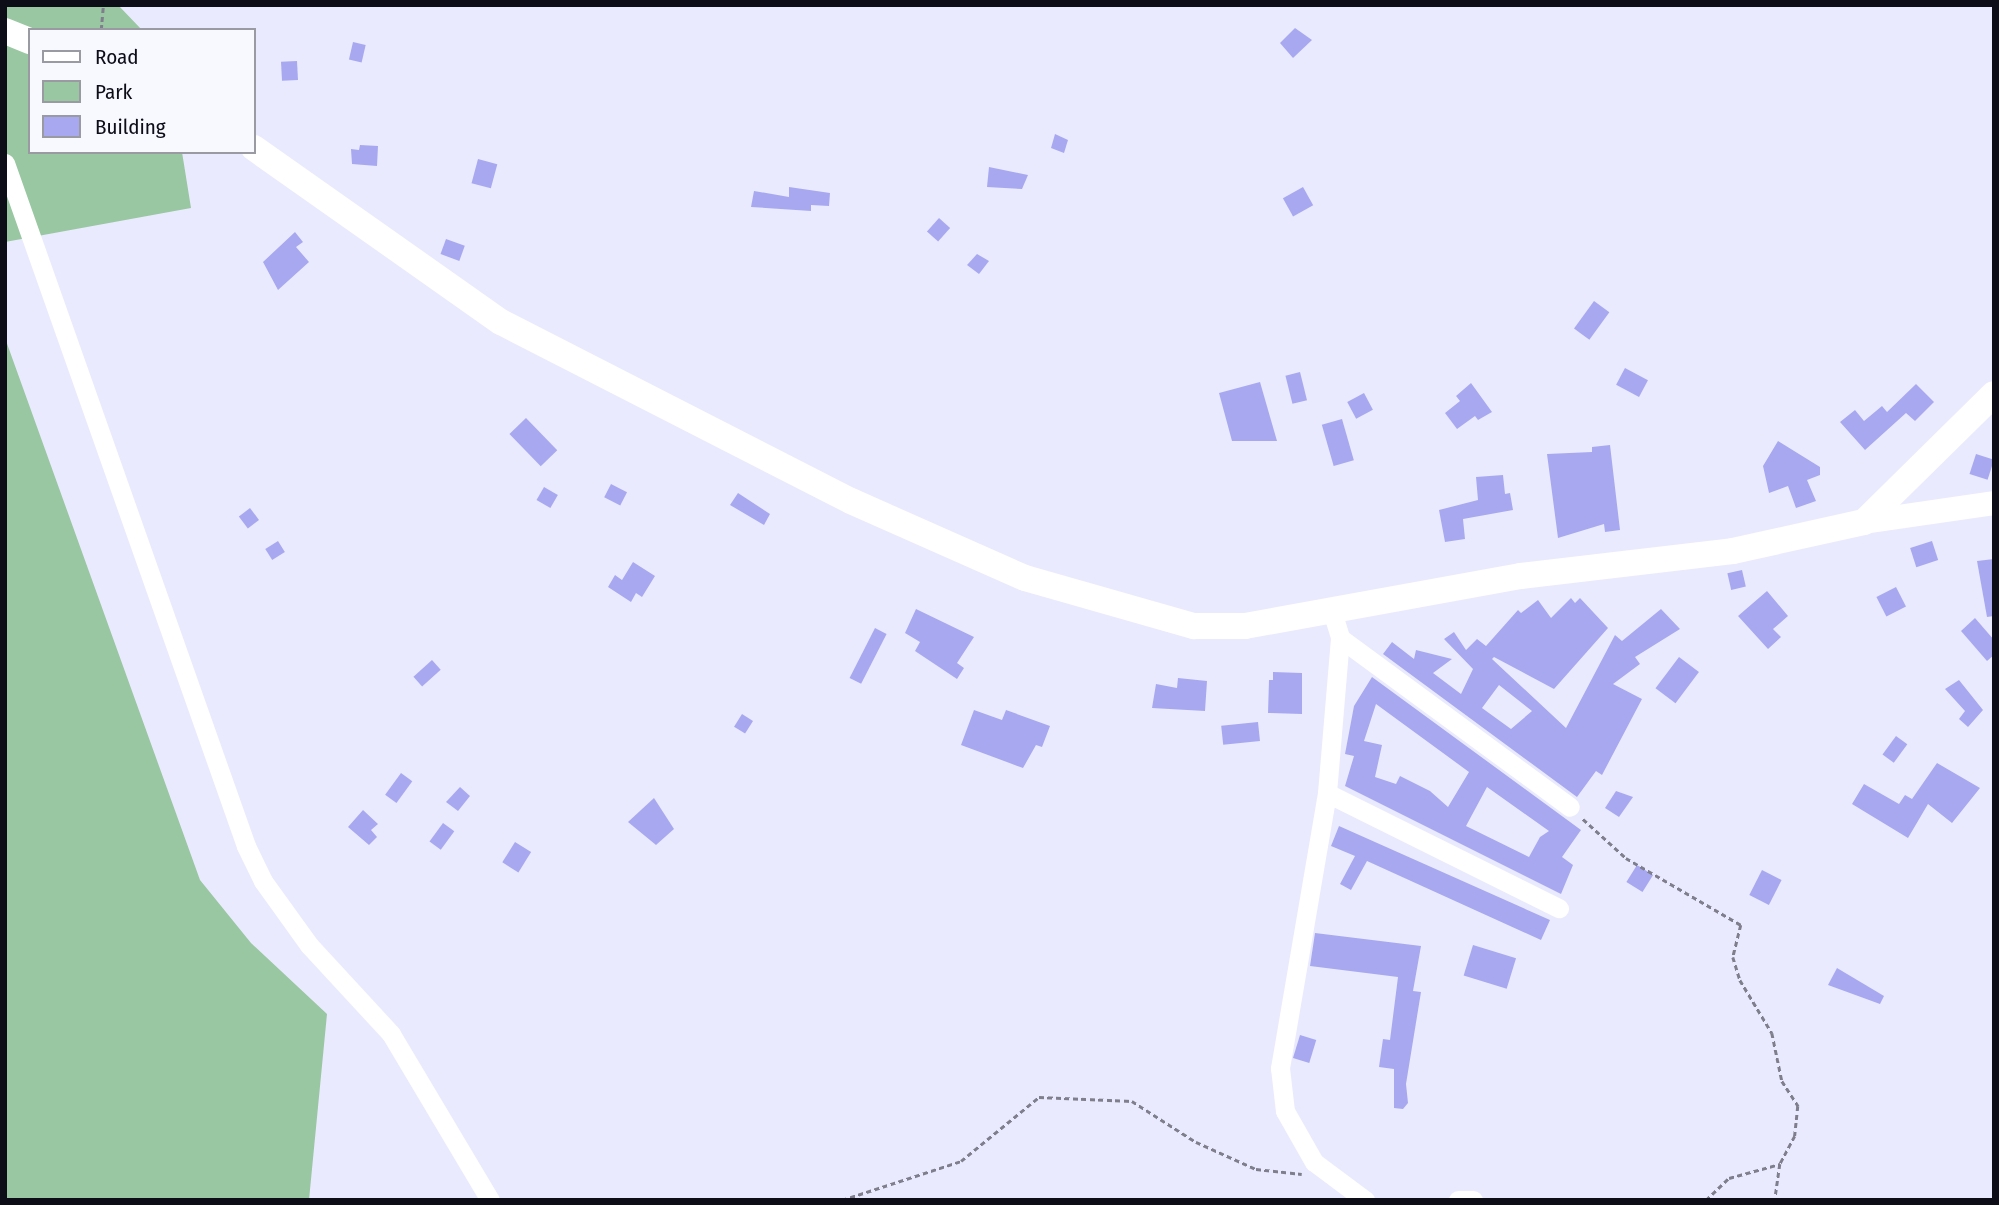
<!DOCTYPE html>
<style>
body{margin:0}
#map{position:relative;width:1999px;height:1205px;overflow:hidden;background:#e9eafd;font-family:"Fira Sans Condensed",sans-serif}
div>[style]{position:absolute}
.green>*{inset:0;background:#99c7a2}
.building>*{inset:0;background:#a8a8f1;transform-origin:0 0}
.path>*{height:2.5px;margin-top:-1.25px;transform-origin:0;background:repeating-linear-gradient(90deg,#7e7e8d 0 5px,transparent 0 8.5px)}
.minor>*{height:19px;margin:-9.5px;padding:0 9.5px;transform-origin:9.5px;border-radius:9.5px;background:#fff}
.tertiary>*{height:24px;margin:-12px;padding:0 12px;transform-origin:12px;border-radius:12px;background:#fff}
.secondary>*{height:26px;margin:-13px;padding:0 13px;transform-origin:13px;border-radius:13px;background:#fff}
span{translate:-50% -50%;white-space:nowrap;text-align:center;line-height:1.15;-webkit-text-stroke:5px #f8f8ff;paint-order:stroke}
.frame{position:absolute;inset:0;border:7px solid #0d0d18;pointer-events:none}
.legend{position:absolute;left:28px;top:28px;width:228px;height:126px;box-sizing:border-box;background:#f8f8ff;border:2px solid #9a9aa3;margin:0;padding:9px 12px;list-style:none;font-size:21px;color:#0d0d18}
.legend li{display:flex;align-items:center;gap:14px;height:35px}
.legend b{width:35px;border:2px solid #9a9aa3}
</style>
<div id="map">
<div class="green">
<div style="clip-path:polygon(5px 5px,118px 5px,142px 30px,30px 30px,30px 152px,182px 152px,191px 208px,5px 242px)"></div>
<div style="clip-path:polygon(5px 338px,200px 880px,251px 943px,327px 1014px,309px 1200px,5px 1200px)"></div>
</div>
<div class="building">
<div style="clip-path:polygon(1295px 28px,1312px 40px,1293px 58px,1280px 43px)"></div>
<div style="left:353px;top:42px;width:13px;height:18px;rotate:13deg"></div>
<div style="left:297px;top:61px;width:19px;height:16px;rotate:87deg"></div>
<div style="clip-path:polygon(1055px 134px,1068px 140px,1064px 153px,1051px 148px)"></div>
<div style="clip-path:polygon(360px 145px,378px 146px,377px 166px,352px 164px,351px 149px,359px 150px)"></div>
<div style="left:478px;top:159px;width:20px;height:25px;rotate:15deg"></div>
<div style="clip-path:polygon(989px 167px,1028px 175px,1022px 189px,987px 187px)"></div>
<div style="clip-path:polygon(789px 187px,830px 193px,829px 206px,811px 205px,811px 211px,751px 207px,754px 191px,789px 197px)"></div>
<div style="left:1303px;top:187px;width:21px;height:23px;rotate:61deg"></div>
<div style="left:939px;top:218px;width:15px;height:18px;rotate:42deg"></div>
<div style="clip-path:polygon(295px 232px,303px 242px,296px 247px,309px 262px,278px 290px,263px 262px)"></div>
<div style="left:446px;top:239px;width:20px;height:16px;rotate:20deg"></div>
<div style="clip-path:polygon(977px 254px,989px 261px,979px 274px,967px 265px)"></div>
<div style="left:1594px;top:301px;width:19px;height:34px;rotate:36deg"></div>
<div style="left:1625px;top:368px;width:26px;height:19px;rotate:28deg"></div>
<div style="left:1300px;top:372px;width:29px;height:15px;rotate:76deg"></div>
<div style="clip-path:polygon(1260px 382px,1277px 441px,1232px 441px,1219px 393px)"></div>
<div style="clip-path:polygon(1471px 383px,1492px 412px,1478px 420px,1475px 416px,1457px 429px,1445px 413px,1460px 401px,1456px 396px)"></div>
<div style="clip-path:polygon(1916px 384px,1934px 402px,1915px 421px,1906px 413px,1865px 450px,1840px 422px,1855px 410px,1864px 421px,1882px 406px,1887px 412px)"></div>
<div style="left:1364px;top:393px;width:19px;height:19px;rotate:62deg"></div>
<div style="left:526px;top:418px;width:45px;height:23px;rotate:46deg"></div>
<div style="left:1342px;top:419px;width:43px;height:21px;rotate:74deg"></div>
<div style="clip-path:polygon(1778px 441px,1820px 467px,1820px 475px,1807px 480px,1816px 501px,1796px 508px,1788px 486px,1769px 493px,1763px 466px)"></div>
<div style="clip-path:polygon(1610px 445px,1620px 530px,1605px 532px,1604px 524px,1558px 538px,1547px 454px,1592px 452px,1592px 447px)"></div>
<div style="left:1976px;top:454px;width:19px;height:21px;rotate:18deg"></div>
<div style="clip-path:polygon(1503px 475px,1505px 494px,1510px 493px,1513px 510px,1463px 519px,1465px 539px,1445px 542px,1439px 510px,1478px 500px,1476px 477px)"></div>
<div style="left:611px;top:484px;width:18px;height:15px;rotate:27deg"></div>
<div style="left:544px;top:487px;width:16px;height:15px;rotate:30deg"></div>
<div style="clip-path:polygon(738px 493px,770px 514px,764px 525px,730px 505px)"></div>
<div style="left:250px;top:508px;width:15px;height:14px;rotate:53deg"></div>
<div style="left:278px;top:541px;width:13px;height:15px;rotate:58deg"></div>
<div style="left:1932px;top:541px;width:20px;height:23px;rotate:72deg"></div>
<div style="clip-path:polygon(1994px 559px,1994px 616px,1987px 617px,1977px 561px)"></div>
<div style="clip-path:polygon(633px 562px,655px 576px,642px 597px,636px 593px,631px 602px,608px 587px,615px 575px,622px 580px)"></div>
<div style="left:1742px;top:570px;width:17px;height:15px;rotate:77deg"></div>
<div style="left:1896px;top:587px;width:22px;height:22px;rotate:63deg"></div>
<div style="clip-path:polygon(1767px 591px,1788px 616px,1773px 629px,1781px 637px,1768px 649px,1738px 616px)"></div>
<div style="clip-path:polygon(evenodd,1571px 598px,1575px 603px,1580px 598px,1608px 628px,1554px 689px,1494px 657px,1492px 659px,1566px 728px,1615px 635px,1622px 641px,1661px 609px,1680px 629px,1635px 657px,1640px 664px,1613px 684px,1642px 699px,1602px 775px,1596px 771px,1577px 797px,1383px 654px,1392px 642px,1414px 659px,1416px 650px,1452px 659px,1433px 673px,1461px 694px,1473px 669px,1444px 639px,1454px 632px,1466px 650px,1477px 639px,1486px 646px,1518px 610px,1521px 613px,1538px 600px,1551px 618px,1571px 598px,1499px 685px,1532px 711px,1511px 729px,1482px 708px,1499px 685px)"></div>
<div style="clip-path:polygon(916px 609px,974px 637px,957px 663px,964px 668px,957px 679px,915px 651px,920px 642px,905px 633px)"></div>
<div style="clip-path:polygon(1975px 618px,1994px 640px,1994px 655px,1987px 661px,1961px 631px)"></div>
<div style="left:875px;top:628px;width:13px;height:56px;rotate:27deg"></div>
<div style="left:1679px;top:657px;width:25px;height:39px;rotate:37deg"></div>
<div style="left:432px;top:660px;width:13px;height:25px;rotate:48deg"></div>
<div style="clip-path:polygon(1273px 672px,1302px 673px,1302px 714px,1268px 713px,1269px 680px,1273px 680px)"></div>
<div style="clip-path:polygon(evenodd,1372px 677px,1581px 830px,1562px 857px,1573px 865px,1561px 894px,1345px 786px,1354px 756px,1345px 754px,1354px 706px,1372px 677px,1376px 704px,1469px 772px,1448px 807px,1430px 791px,1400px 776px,1396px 784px,1375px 777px,1382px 745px,1364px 741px,1376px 704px,1372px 677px,1487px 787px,1549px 831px,1540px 837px,1529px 857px,1466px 826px,1487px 787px)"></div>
<div style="clip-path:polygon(1178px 678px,1207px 681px,1205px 711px,1152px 708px,1156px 684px,1177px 688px)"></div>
<div style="clip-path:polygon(1959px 680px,1983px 710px,1968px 727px,1959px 719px,1965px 711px,1945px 689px)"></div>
<div style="clip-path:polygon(974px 710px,1002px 720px,1006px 710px,1050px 726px,1042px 747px,1036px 745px,1023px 768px,961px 745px)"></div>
<div style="left:742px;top:714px;width:13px;height:15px;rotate:32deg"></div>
<div style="left:1258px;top:722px;width:19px;height:37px;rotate:84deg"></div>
<div style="left:1896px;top:736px;width:14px;height:23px;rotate:36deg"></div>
<div style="clip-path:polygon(1937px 763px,1980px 788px,1952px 823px,1928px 804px,1908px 838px,1852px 804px,1864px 784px,1899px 804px,1905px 795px,1912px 799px)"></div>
<div style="left:401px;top:773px;width:14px;height:27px;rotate:36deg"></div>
<div style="clip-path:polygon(460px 787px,470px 796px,458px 811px,446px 802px)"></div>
<div style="clip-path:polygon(1616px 791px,1633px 797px,1619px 817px,1605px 808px)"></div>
<div style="clip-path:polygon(654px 798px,674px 829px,656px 845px,628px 822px)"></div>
<div style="clip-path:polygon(363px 810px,378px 824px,371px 830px,377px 837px,369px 845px,348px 827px)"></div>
<div style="left:443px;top:823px;width:14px;height:23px;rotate:36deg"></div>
<div style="clip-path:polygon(1339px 826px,1550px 920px,1541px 940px,1367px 861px,1351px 890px,1340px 884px,1355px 856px,1331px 846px)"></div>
<div style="left:515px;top:842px;width:19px;height:24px;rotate:32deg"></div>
<div style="left:1637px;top:865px;width:19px;height:20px;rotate:32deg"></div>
<div style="left:1762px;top:870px;width:22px;height:28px;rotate:27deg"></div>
<div style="clip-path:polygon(1315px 933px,1421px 946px,1413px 991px,1421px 992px,1406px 1084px,1408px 1103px,1403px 1109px,1394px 1108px,1394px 1069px,1379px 1067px,1383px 1039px,1390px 1040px,1398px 977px,1310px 966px)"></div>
<div style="left:1473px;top:945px;width:45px;height:32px;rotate:17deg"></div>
<div style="clip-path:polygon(1837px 968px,1884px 996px,1880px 1004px,1828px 985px)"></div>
<div style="left:1300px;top:1035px;width:17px;height:24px;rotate:17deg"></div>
</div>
<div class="path">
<div style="left:101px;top:30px;width:25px;rotate:-85deg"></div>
<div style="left:1583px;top:819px;width:58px;rotate:42.2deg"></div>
<div style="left:1626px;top:858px;width:133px;rotate:30.2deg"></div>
<div style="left:1741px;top:925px;width:33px;rotate:104deg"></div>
<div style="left:1733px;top:957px;width:24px;rotate:73deg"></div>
<div style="left:1740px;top:980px;width:62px;rotate:58.9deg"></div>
<div style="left:1772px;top:1033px;width:49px;rotate:78.2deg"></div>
<div style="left:1782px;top:1081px;width:30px;rotate:57deg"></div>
<div style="left:1798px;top:1106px;width:30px;rotate:96deg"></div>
<div style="left:1795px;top:1136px;width:32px;rotate:118deg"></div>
<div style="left:1780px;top:1164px;width:36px;rotate:98deg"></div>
<div style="left:842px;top:1200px;width:125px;rotate:-18.1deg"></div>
<div style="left:961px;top:1161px;width:101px;rotate:-39.4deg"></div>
<div style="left:1039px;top:1097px;width:93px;rotate:2.5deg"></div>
<div style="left:1132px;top:1101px;width:76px;rotate:32.6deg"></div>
<div style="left:1196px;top:1142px;width:66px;rotate:24.2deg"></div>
<div style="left:1256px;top:1169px;width:46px;rotate:6.2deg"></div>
<div style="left:1706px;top:1200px;width:32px;rotate:-44deg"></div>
<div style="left:1729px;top:1178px;width:53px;rotate:-15.4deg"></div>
</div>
<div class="minor">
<div style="left:5px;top:163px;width:724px;rotate:70.56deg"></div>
<div style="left:246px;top:846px;width:39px;rotate:64deg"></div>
<div style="left:263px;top:881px;width:79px;rotate:54.3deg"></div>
<div style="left:309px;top:945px;width:121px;rotate:47.3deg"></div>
<div style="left:391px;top:1034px;width:193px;rotate:59.2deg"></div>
<div style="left:1332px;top:611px;width:28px;rotate:73deg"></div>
<div style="left:1340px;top:638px;width:156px;rotate:94.8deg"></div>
<div style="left:1327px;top:793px;width:279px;rotate:99.7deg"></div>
<div style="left:1280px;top:1068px;width:43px;rotate:83.4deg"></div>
<div style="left:1285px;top:1111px;width:59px;rotate:60.4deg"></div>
<div style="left:1314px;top:1162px;width:64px;rotate:36.7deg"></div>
<div style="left:1340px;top:638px;width:285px;rotate:36.3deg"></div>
<div style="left:1327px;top:793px;width:259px;rotate:26.4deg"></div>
<div style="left:1458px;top:1200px;width:15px"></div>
</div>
<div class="tertiary">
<div style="left:1864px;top:522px;width:131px;rotate:-8.3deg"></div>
</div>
<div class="secondary">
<div style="left:5px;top:31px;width:27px;rotate:22deg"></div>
<div style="left:254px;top:148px;width:302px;rotate:35.2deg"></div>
<div style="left:501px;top:322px;width:393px;rotate:27.1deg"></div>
<div style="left:851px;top:501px;width:190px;rotate:23.9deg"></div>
<div style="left:1025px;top:578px;width:176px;rotate:15.9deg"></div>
<div style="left:1194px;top:626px;width:51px"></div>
<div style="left:1245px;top:626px;width:280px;rotate:-10.3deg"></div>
<div style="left:1521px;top:576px;width:213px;rotate:-6.7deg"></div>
<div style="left:1733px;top:551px;width:134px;rotate:-12.5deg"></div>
<div style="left:1864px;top:522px;width:182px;rotate:-44.6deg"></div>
</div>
<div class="frame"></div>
<ul class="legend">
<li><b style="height:9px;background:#fff"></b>Road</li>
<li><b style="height:19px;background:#99c7a2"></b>Park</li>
<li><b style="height:19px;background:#a8a8f1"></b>Building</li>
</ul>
</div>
